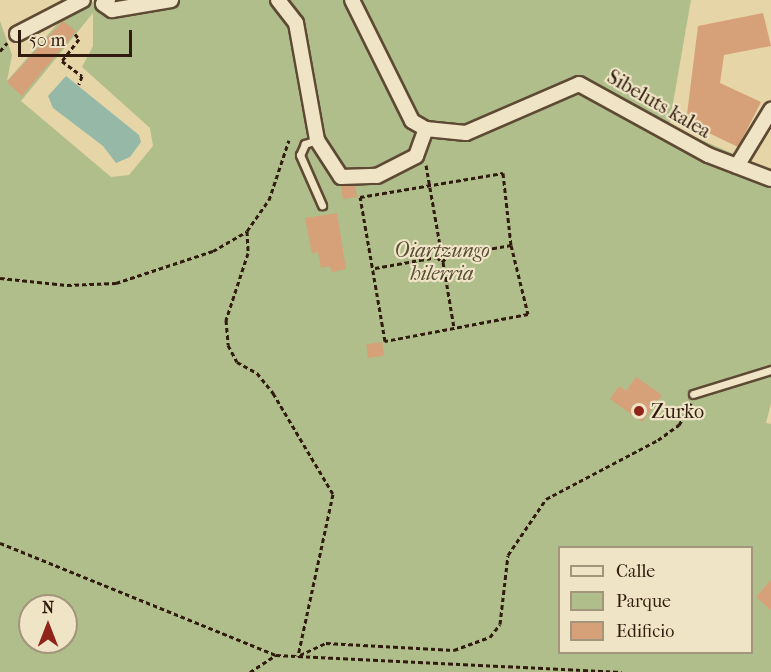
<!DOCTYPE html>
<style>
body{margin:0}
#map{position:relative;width:771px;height:672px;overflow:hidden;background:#e6d5a6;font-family:"IM FELL French Canon",serif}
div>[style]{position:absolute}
.green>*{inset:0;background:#b0be8b}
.water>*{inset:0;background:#96b9a7}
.building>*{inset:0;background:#d6a078;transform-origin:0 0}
.path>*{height:3px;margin-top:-1.5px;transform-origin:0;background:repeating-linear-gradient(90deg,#311b0e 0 4.5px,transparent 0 7.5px)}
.roads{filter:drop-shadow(2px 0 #5e4a34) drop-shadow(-2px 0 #5e4a34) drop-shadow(0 2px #5e4a34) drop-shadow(0 -2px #5e4a34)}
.lane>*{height:7px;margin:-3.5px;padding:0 3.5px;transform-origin:3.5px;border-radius:3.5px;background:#efe4c5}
.street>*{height:14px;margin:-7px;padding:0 7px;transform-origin:7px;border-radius:7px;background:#efe4c5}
.dots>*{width:16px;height:16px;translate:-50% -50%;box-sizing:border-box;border:3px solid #efe4c5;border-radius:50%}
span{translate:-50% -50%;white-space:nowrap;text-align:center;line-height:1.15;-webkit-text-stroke:4.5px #efe4c5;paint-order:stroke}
.street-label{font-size:20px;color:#311b0e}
.park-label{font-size:20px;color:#574c34;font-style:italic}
.poi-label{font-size:20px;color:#311b0e}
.left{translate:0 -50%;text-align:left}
.legend{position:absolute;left:558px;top:546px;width:195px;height:108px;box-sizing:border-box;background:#efe4c5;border:2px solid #a3947c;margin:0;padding:8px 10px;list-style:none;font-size:18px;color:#311b0e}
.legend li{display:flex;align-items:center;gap:12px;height:30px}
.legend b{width:30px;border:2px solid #a3947c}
.north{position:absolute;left:18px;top:594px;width:60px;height:60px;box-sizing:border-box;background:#efe4c5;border:2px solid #a3947c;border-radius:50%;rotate:0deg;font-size:16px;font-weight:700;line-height:24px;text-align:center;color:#311b0e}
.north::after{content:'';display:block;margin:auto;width:21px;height:27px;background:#8f2418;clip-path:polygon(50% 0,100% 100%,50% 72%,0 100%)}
.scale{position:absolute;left:18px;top:30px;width:114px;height:27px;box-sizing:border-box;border:3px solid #311b0e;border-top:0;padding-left:8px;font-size:18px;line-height:21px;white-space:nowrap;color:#311b0e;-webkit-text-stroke:4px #efe4c5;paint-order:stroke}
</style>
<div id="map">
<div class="green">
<div style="clip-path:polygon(evenodd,97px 0,691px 0,669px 126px,771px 170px,771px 403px,766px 423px,771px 424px,771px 672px,0 672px,0 21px,12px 55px,7px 81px,67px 13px,97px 0,93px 13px,93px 46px,82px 67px,150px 128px,153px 146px,129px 175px,111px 177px,21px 101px,93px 13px,97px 0,560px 548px,752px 548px,752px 652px,560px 652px,560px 548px,97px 0,30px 606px,66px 606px,66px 642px,30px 642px,30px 606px)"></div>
</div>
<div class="water">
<div style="clip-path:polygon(66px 76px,139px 135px,141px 142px,130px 157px,116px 163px,103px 146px,53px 108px,48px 96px)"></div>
</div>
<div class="building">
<div style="clip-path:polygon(763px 13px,771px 46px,724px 55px,720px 83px,761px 102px,738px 147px,686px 122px,698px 26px)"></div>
<div style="clip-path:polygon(63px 21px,76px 31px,22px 96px,7px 82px)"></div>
<div style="clip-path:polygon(341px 186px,355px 186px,357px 197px,343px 199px)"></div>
<div style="clip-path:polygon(337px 213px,346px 269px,332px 272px,330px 266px,321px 268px,318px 252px,312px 253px,305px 218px)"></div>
<div style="left:382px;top:342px;width:14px;height:16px;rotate:82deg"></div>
<div style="clip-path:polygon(636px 377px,662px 395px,642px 422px,610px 399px,619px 386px,626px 391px)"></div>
<div style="clip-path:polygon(771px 580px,771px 610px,756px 597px)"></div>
</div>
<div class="path">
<div style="left:75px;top:34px;width:6px;rotate:51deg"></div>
<div style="left:79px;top:39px;width:28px;rotate:128deg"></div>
<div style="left:62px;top:61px;width:25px;rotate:37deg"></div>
<div style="left:82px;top:76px;width:9px;rotate:111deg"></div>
<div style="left:0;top:51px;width:11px;rotate:-49deg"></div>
<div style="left:426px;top:165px;width:87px;rotate:80.1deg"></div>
<div style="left:441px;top:251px;width:7px;rotate:124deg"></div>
<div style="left:437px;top:257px;width:7px;rotate:45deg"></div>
<div style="left:442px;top:262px;width:8px;rotate:-45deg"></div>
<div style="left:448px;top:256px;width:9px;rotate:-144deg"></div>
<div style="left:503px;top:173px;width:72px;rotate:83.7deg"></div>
<div style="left:511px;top:245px;width:71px;rotate:76.2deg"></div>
<div style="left:528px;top:314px;width:146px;rotate:169.3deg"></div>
<div style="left:385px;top:341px;width:146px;rotate:-99.8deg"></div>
<div style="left:360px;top:197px;width:145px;rotate:-9.5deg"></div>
<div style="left:247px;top:231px;width:22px;rotate:87deg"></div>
<div style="left:248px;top:253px;width:71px;rotate:108.2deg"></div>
<div style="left:226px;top:320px;width:25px;rotate:85deg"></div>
<div style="left:228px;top:345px;width:19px;rotate:62deg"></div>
<div style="left:237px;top:362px;width:23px;rotate:29deg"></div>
<div style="left:257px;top:373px;width:26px;rotate:51deg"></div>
<div style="left:273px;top:393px;width:117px;rotate:59.3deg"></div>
<div style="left:333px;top:494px;width:166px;rotate:102.2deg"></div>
<div style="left:448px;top:256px;width:64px;rotate:-9.9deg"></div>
<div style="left:443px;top:262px;width:67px;rotate:80.5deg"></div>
<div style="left:375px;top:268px;width:63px;rotate:-10.1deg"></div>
<div style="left:0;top:278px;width:67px;rotate:6deg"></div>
<div style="left:67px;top:285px;width:49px;rotate:-2.3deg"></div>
<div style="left:116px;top:283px;width:102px;rotate:-18.3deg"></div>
<div style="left:213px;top:251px;width:39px;rotate:-30deg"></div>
<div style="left:247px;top:231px;width:38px;rotate:-55deg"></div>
<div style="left:269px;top:200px;width:63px;rotate:-71.6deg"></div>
<div style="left:0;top:543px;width:298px;rotate:22.1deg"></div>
<div style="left:276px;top:655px;width:346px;rotate:2.8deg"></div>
<div style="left:300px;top:655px;width:29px;rotate:-25deg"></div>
<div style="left:326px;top:643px;width:128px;rotate:3.1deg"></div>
<div style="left:454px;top:650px;width:38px;rotate:-20deg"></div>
<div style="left:490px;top:637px;width:16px;rotate:-52deg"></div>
<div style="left:500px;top:624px;width:69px;rotate:-83.4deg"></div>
<div style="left:508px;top:555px;width:68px;rotate:-55.8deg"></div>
<div style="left:546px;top:499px;width:127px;rotate:-27.8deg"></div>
<div style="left:658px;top:440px;width:26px;rotate:-36deg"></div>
<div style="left:679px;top:425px;width:25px;rotate:-61deg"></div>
<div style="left:250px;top:672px;width:31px;rotate:-33deg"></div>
</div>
<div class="roads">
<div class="lane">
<div style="left:317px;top:140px;width:13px;rotate:162deg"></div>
<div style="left:305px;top:144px;width:12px;rotate:114deg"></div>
<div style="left:300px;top:155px;width:55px;rotate:66.3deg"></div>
<div style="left:693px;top:394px;width:82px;rotate:-17.1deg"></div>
</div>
<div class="street">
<div style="left:108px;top:0;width:6px;rotate:141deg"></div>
<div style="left:103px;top:4px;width:11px;rotate:34deg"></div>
<div style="left:112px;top:10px;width:60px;rotate:-9.6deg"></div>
<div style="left:278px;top:0;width:29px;rotate:52deg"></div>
<div style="left:296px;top:23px;width:119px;rotate:79.8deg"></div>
<div style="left:317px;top:140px;width:44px;rotate:57deg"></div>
<div style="left:341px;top:177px;width:36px;rotate:-2deg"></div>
<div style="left:377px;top:176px;width:44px;rotate:-27.1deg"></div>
<div style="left:416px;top:156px;width:29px;rotate:-70deg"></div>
<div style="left:352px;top:0;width:135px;rotate:63.6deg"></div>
<div style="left:412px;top:121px;width:16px;rotate:30deg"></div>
<div style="left:426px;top:129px;width:40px;rotate:5.7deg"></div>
<div style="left:466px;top:133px;width:123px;rotate:-23.4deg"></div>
<div style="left:579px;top:84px;width:147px;rotate:28.8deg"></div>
<div style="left:708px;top:155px;width:67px;rotate:20.9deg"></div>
<div style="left:17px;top:34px;width:74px;rotate:-27.3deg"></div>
<div style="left:737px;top:166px;width:66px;rotate:-58.7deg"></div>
</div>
</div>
<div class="dots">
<div style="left:639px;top:411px;background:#8f2418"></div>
</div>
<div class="street-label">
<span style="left:659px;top:104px;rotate:30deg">Sibeluts kalea</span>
</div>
<div class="park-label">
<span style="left:442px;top:262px">Oiartzungo<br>hilerria</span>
</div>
<div class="poi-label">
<span class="left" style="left:651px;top:411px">Zurko</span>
</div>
<ul class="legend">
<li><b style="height:8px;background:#efe4c5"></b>Calle</li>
<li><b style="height:16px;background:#b0be8b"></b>Parque</li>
<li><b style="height:16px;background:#d6a078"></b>Edificio</li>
</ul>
<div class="north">N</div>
<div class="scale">50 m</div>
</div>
